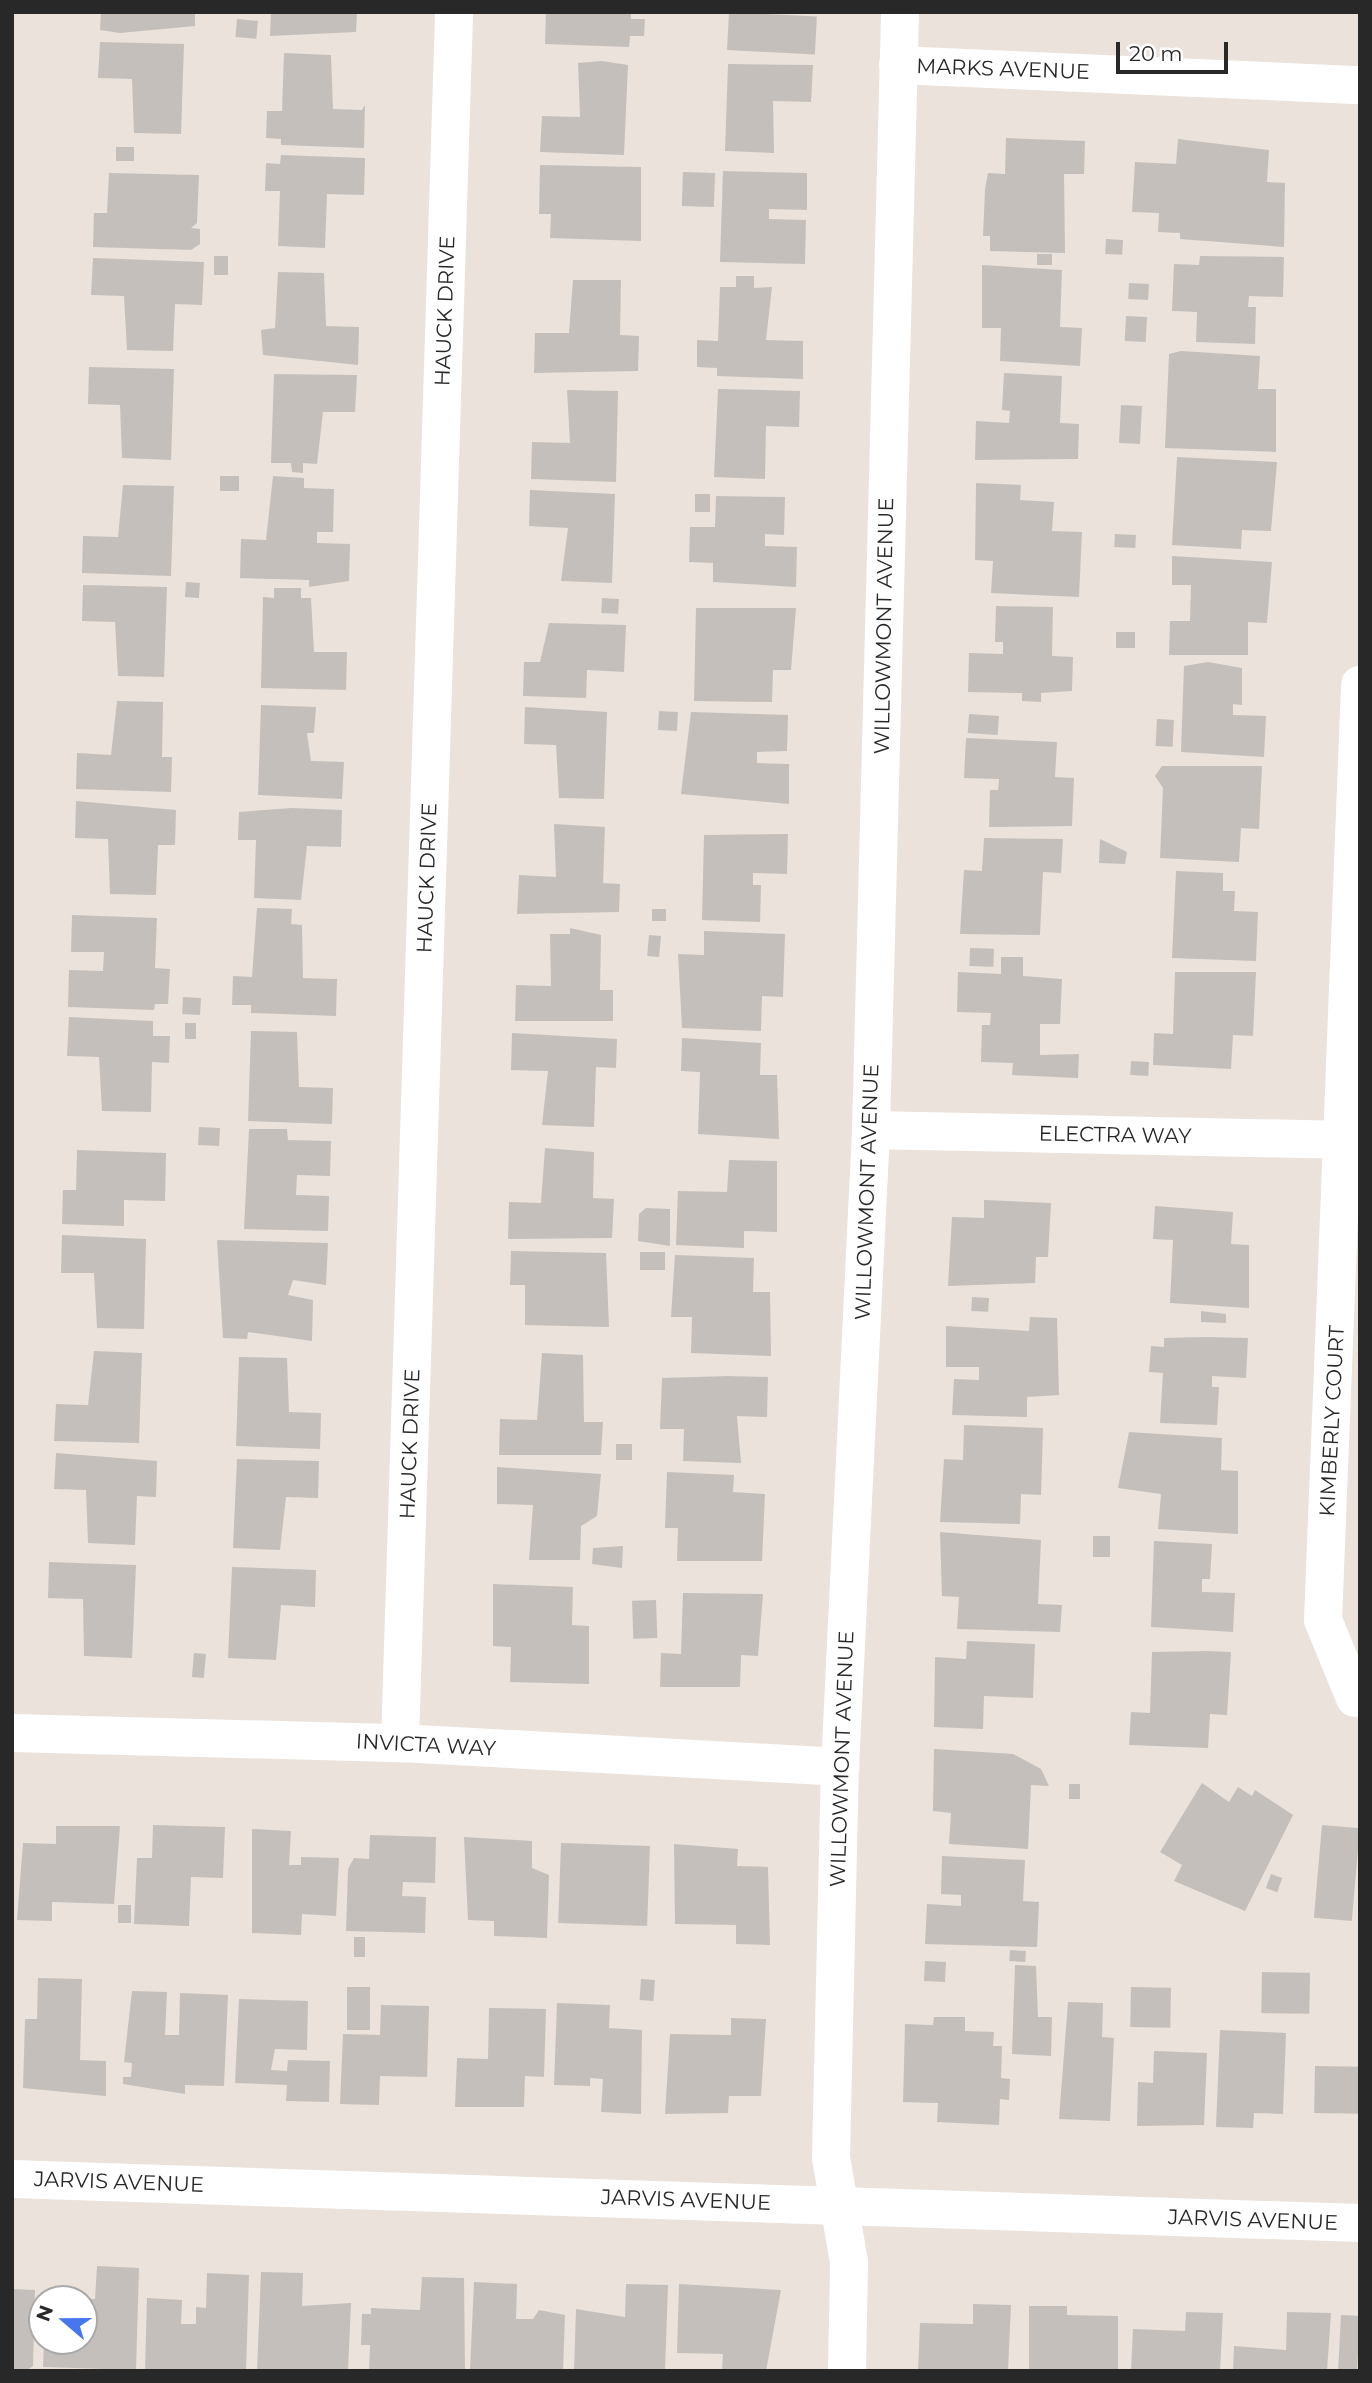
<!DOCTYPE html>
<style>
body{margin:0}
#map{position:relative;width:1372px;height:2383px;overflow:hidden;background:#eae2db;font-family:Montserrat,sans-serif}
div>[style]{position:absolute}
.building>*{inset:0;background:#c5bfbb;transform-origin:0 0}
.minor>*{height:38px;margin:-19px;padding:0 19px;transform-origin:19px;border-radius:19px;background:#fff}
span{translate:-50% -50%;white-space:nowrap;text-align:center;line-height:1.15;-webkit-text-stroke:7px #fff;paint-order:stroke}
.street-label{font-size:21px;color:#282828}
.frame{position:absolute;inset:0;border:14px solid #282828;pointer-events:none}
.north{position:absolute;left:28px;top:2285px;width:70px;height:70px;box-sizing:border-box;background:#fff;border:2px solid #a9a9a9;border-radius:50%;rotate:290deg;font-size:19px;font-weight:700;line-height:28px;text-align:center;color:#282828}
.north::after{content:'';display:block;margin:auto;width:24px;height:32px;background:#4677ec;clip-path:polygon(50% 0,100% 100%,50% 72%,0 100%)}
.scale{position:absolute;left:1116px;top:42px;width:112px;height:32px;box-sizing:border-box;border:4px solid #282828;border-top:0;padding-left:9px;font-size:21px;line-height:24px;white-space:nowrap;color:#282828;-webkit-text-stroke:5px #fff;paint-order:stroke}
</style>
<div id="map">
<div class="building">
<div style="clip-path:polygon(101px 12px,195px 12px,195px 26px,120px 33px,100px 30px)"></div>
<div style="clip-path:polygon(271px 12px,357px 12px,356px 32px,270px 36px)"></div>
<div style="clip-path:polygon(546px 12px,631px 12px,631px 19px,645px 19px,644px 36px,630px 36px,629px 47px,545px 44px)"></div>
<div style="left:729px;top:12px;width:88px;height:38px;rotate:3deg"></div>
<div style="left:237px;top:19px;width:21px;height:18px;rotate:5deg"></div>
<div style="clip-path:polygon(100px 42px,184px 44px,181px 134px,134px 133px,132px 79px,98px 78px)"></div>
<div style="clip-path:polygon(284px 53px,331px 55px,333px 109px,362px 110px,365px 105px,364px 148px,281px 145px,281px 139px,266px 138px,267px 111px,282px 111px)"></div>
<div style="clip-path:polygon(602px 61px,628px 65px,624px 155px,540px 152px,542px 116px,580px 117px,578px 63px)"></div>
<div style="clip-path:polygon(728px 64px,813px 65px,811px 102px,773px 101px,774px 153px,725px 151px)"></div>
<div style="clip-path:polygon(1006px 138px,1085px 141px,1084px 174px,1064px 174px,1065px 253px,990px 251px,990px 236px,983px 236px,985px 189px,988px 173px,1005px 174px)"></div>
<div style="clip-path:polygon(1178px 139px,1269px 150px,1267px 182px,1285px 183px,1284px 247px,1180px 239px,1180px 233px,1158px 232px,1159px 213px,1132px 212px,1135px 162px,1176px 164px)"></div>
<div style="left:116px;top:147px;width:18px;height:14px"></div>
<div style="clip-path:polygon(281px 155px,365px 158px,364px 195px,327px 194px,325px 248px,278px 246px,280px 191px,265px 191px,266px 163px,280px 164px)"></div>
<div style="clip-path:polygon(540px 165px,641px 167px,641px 241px,550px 238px,551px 214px,539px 214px)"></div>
<div style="clip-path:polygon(723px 171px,807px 173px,807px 210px,769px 209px,769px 219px,806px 220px,805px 264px,720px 262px)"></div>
<div style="left:683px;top:172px;width:32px;height:34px;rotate:2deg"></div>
<div style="clip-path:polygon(109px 173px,199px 175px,197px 223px,191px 228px,200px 229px,200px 244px,191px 250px,93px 247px,94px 213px,107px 213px)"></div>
<div style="left:1106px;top:239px;width:17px;height:15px;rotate:3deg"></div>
<div style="left:1037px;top:254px;width:15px;height:11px"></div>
<div style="left:214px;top:256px;width:14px;height:19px"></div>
<div style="clip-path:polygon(1200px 256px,1284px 257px,1283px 297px,1249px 296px,1248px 307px,1256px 307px,1255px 344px,1196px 342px,1197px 312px,1172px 311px,1174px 264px,1199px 265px)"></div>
<div style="clip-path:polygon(93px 258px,204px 262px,202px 305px,175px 304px,173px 351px,127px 350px,124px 296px,91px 295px)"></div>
<div style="clip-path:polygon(982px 265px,1062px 270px,1060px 327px,1082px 328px,1080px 366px,1000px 361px,1001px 328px,982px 328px)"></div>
<div style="clip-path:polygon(278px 272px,324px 273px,326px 326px,359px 327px,358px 365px,263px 355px,261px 330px,275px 328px)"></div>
<div style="clip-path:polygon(736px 276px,754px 276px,754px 288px,772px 287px,766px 340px,803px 341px,803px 379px,717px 376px,717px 368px,697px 367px,697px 340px,718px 341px,720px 287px,736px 287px)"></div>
<div style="clip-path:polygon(573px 280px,621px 280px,620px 335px,639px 336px,638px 371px,534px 373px,535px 333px,569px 333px)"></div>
<div style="left:1129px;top:283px;width:20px;height:16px;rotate:3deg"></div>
<div style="left:1126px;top:316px;width:21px;height:25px;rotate:3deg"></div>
<div style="clip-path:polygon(1181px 351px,1260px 356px,1258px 389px,1276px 389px,1276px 452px,1165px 448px,1169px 354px)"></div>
<div style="clip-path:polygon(89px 367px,174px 369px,171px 460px,122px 458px,120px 405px,88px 404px)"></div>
<div style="clip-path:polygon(1004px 373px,1062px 376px,1060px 423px,1079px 424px,1078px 459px,975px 460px,976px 421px,1009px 423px,1010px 411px,1002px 410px)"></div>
<div style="clip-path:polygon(274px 374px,357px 375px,355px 412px,323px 412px,317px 464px,303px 463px,303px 473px,292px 472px,291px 463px,271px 463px)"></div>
<div style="clip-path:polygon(718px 389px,800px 391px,799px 427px,766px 426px,765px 479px,714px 477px)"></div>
<div style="clip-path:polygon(567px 390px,618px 391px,616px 482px,531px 479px,532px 442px,570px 443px)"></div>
<div style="left:1121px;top:405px;width:21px;height:38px;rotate:3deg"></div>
<div style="clip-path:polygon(1177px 457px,1277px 462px,1271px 531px,1242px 530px,1241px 549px,1172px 545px)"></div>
<div style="left:220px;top:476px;width:19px;height:15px"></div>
<div style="clip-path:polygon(273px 476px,304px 478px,304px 488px,334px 489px,333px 532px,317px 532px,317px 543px,350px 544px,349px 581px,309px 587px,309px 580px,240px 578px,241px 539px,266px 540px)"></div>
<div style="clip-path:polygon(976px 483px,1021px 485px,1020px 500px,1054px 502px,1052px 531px,1082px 532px,1079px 597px,991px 593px,993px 561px,975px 560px)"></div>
<div style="clip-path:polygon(123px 485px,174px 486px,171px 576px,82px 573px,83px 536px,118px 537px)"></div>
<div style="clip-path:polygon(530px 490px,615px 494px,612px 583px,561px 581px,568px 528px,529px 526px)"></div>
<div style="left:695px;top:494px;width:15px;height:18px"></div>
<div style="clip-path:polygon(716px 496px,785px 497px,784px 535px,765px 534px,765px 546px,797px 547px,796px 587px,713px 582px,713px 563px,689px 562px,690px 527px,715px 527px)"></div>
<div style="left:1115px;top:534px;width:21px;height:13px;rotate:3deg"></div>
<div style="clip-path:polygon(1172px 556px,1272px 562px,1267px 623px,1248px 622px,1248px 655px,1169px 655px,1170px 621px,1190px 621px,1191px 585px,1172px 585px)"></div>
<div style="left:186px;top:582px;width:14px;height:15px;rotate:4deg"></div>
<div style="clip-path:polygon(83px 585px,167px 587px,164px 677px,118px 676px,115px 622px,82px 621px)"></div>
<div style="clip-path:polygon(274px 588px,301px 588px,301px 598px,311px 598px,314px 652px,347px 652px,346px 690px,261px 688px,263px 597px,274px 598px)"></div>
<div style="left:602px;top:598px;width:17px;height:15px;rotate:3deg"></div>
<div style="clip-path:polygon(996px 606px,1053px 607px,1052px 656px,1073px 657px,1072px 691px,1041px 693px,1041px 702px,1022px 701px,1022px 693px,968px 692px,969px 653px,1003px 654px,1003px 642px,995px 642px)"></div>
<div style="clip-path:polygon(696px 608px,796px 608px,791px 670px,773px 670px,772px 702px,694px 701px)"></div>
<div style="clip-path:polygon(549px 623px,626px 625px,624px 672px,587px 670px,586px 698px,523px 696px,524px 662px,540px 662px)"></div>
<div style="left:1116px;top:632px;width:19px;height:16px"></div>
<div style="clip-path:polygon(1208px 662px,1242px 668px,1242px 705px,1233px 704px,1233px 715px,1266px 716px,1264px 757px,1181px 752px,1184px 666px)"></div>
<div style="clip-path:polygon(117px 701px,163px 702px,162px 757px,172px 757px,171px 792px,76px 789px,77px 753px,111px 755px)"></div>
<div style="clip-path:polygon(261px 705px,316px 707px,314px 733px,307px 733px,311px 761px,344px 762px,342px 799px,258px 795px)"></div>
<div style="clip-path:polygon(525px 707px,607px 712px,604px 799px,559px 798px,556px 745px,524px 744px)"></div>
<div style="left:659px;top:711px;width:19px;height:19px;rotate:3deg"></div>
<div style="clip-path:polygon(691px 712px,788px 715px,787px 751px,757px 752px,757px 763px,789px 764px,789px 804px,681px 794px)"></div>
<div style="left:969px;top:714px;width:30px;height:19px;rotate:4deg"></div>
<div style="left:1157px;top:719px;width:17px;height:27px;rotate:3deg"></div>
<div style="clip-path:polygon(966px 738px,1057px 742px,1055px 777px,1074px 778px,1072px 826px,989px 827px,990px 790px,998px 790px,999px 779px,964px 778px)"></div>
<div style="clip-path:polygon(1162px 766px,1262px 766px,1259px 829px,1241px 828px,1239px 862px,1160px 858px,1163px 788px,1155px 776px)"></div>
<div style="clip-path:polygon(76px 801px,176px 810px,175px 845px,158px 845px,156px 895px,110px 894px,108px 839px,75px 838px)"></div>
<div style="clip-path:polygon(292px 808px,342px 810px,341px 847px,307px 846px,301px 900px,254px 898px,256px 840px,238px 840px,239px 812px)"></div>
<div style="clip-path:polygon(554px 824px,605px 827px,603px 883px,620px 884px,619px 912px,517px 914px,519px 875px,556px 877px)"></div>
<div style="clip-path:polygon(788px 834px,787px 874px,753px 873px,753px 885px,761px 885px,760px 922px,702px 920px,704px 835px)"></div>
<div style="clip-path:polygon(984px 838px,1063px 839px,1061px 873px,1043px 872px,1040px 935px,960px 934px,964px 870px,982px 871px)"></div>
<div style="clip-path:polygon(1100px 839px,1127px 852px,1125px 864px,1099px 863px)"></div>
<div style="clip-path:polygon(1176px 871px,1223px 873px,1223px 891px,1235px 891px,1234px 911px,1258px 912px,1256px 961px,1172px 958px)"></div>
<div style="clip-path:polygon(257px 908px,292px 909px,291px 924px,302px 925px,303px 978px,337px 979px,336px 1016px,251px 1013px,251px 1005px,232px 1005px,233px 976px,252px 977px)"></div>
<div style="left:652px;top:909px;width:14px;height:12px"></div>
<div style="clip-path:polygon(72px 915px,157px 918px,155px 968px,170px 969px,168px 1004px,155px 1004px,154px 1010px,68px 1007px,69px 970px,103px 971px,104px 952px,71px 952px)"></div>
<div style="clip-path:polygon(570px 928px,601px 935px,600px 990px,613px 990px,613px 1021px,515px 1021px,516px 985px,551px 986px,550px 934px,570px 934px)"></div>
<div style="clip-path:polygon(704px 931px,785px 934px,783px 997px,762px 996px,761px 1031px,682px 1028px,678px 954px,704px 955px)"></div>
<div style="left:649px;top:935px;width:12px;height:21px;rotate:5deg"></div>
<div style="left:970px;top:948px;width:24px;height:18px;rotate:2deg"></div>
<div style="clip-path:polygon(1001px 957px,1023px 957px,1023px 976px,1062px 979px,1060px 1024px,1040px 1024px,1040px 1055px,1079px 1054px,1078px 1078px,1012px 1075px,1013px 1063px,981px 1062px,982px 1025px,990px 1025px,991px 1013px,957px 1012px,958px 972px,1001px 974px)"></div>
<div style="clip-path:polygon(1175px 972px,1256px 972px,1253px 1036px,1233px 1035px,1231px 1069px,1153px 1065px,1154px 1033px,1173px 1034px)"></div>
<div style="left:183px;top:997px;width:18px;height:17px;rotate:3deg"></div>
<div style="clip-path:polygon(69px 1017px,153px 1021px,153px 1036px,170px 1036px,169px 1063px,152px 1062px,151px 1112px,102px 1111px,99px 1057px,67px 1056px)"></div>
<div style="left:185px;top:1023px;width:11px;height:16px"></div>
<div style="clip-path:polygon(251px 1031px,297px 1032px,299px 1087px,333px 1088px,332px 1124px,248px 1121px)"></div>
<div style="clip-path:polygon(512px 1033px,617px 1039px,616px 1068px,596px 1067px,594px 1127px,542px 1125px,548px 1071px,511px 1070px)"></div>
<div style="clip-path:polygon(682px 1038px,761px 1043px,760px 1075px,777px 1075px,779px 1139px,698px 1134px,700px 1072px,681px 1071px)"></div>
<div style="left:1131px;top:1061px;width:18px;height:14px;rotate:3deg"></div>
<div style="left:199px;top:1127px;width:21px;height:18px;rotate:3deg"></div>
<div style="clip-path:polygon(249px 1129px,287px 1129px,288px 1140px,331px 1141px,330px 1176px,297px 1175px,296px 1195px,329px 1196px,328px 1231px,244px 1229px)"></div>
<div style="clip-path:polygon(545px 1148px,594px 1152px,593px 1198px,614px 1199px,612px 1238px,508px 1239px,509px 1202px,541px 1203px)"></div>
<div style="clip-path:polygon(77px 1150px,166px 1153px,165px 1201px,124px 1200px,124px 1226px,62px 1224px,63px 1190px,76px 1190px)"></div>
<div style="clip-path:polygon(729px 1160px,777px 1161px,777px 1232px,744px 1231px,744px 1248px,676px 1245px,678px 1191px,727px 1192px)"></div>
<div style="clip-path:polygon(984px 1200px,1051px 1203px,1048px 1257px,1036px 1257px,1035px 1283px,948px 1286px,952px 1217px,984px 1218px)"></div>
<div style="clip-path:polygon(1155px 1206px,1233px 1212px,1231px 1244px,1249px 1245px,1249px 1308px,1170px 1303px,1173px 1240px,1153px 1239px)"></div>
<div style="clip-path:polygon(646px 1208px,670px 1209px,670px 1246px,638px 1241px,639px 1214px)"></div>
<div style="clip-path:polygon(62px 1235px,146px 1239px,144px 1329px,97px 1328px,94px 1273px,61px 1273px)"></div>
<div style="clip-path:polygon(217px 1240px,328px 1243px,326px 1285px,293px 1280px,288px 1295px,313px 1300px,312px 1341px,248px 1332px,247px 1339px,223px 1338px)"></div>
<div style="clip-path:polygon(511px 1251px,606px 1253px,609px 1327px,525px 1325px,525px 1285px,510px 1285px)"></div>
<div style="left:640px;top:1252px;width:25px;height:18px"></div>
<div style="clip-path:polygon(675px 1255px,754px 1258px,753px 1292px,770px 1292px,771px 1356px,691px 1353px,692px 1317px,671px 1317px)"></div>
<div style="left:972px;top:1297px;width:17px;height:14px;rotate:3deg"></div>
<div style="clip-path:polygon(1201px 1311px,1226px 1314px,1226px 1323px,1201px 1322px)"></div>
<div style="clip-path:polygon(1030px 1317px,1057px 1318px,1059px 1395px,1027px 1397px,1027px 1417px,952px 1415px,954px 1379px,979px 1380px,979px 1367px,946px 1367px,946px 1326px,1029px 1331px)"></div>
<div style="clip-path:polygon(1206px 1337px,1248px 1338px,1246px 1378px,1212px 1376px,1212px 1387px,1219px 1387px,1217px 1425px,1160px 1423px,1163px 1373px,1149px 1372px,1151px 1346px,1164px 1347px,1164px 1338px)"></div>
<div style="clip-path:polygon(94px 1351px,142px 1353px,139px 1443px,54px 1441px,56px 1404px,88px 1405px)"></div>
<div style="clip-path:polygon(542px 1353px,583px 1355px,584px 1422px,603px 1422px,601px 1455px,499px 1455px,500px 1419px,537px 1420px)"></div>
<div style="clip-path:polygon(239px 1357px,287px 1358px,289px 1412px,321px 1413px,320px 1449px,236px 1446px)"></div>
<div style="clip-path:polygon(728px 1376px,768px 1377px,767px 1417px,737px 1416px,741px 1463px,683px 1461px,684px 1429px,660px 1429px,662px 1378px)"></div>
<div style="clip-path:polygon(964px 1425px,1043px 1428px,1041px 1495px,1021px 1494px,1020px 1524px,940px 1522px,944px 1459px,963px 1460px)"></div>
<div style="clip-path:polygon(1129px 1432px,1222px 1438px,1221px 1470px,1238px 1471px,1238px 1534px,1158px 1529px,1161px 1494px,1118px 1488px)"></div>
<div style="left:616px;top:1444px;width:16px;height:16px"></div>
<div style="clip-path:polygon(56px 1453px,157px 1461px,156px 1497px,137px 1496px,135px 1545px,88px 1543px,86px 1490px,54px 1489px)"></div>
<div style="clip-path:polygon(237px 1459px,319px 1461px,318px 1498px,286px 1497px,280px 1550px,233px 1548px)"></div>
<div style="clip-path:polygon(497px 1467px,601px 1474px,597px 1516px,581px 1526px,580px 1560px,529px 1560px,533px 1505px,497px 1504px)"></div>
<div style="clip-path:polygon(667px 1472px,734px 1475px,733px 1492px,765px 1494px,762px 1561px,677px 1561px,678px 1528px,665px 1528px)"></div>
<div style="clip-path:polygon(940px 1532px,1041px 1540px,1038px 1604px,1062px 1605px,1060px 1632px,957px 1629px,959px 1597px,942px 1596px)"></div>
<div style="left:1093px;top:1536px;width:17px;height:21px"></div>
<div style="clip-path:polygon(1154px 1541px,1212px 1544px,1210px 1579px,1202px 1579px,1202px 1592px,1235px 1593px,1233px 1632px,1151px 1627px)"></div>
<div style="clip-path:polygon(623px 1546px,622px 1568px,592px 1564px,593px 1548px)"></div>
<div style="clip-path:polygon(49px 1562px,136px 1565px,132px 1658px,84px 1656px,83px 1599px,48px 1598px)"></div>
<div style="clip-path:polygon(232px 1567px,316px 1570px,315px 1607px,281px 1605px,276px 1660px,228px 1658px)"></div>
<div style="clip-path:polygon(493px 1584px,573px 1587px,572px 1625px,589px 1626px,589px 1684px,510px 1682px,511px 1647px,493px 1646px)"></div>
<div style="clip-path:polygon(683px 1593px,763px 1594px,758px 1656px,741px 1655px,740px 1687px,660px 1687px,661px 1653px,681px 1654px)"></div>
<div style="left:656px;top:1600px;width:38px;height:24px;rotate:88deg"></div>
<div style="clip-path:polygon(967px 1641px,1035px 1644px,1033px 1698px,984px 1696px,983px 1729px,934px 1727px,935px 1657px,966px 1659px)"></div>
<div style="clip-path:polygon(1208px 1651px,1231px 1652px,1227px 1715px,1210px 1714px,1208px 1748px,1129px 1745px,1131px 1712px,1150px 1713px,1152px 1652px)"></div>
<div style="left:194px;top:1653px;width:12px;height:24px;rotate:5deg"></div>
<div style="clip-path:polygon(934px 1749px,1013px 1754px,1041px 1769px,1049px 1786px,1031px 1785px,1028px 1849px,949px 1844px,951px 1813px,933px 1811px)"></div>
<div style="clip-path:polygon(1202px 1783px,1229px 1802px,1238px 1787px,1252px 1796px,1255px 1790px,1293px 1815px,1245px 1911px,1174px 1881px,1182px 1865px,1160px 1852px)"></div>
<div style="left:1069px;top:1784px;width:11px;height:15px"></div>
<div style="clip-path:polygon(153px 1825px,225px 1827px,223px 1878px,191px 1877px,189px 1926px,134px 1924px,137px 1858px,152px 1858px)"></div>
<div style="left:1322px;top:1825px;width:38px;height:93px;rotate:5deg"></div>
<div style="clip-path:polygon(56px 1826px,120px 1826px,114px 1904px,52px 1902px,52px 1921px,17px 1920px,23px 1843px,56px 1844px)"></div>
<div style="clip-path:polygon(252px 1829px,291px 1831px,289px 1865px,301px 1865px,301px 1857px,339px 1858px,336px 1916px,302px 1914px,301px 1935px,252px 1933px)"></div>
<div style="clip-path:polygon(370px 1835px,436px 1837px,435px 1883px,403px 1882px,402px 1896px,426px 1897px,425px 1933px,346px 1931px,348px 1869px,354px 1858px,369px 1859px)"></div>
<div style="clip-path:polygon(464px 1837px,532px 1841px,532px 1868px,549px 1875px,547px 1938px,494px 1936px,494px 1921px,468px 1920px)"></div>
<div style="left:561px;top:1843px;width:89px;height:80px;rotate:2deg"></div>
<div style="clip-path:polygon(674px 1844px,738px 1849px,737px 1866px,768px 1867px,770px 1945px,736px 1944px,736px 1925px,675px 1924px)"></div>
<div style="clip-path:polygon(942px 1856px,1025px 1860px,1023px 1901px,1039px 1902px,1037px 1947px,925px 1944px,927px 1904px,961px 1906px,961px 1895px,941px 1894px)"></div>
<div style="left:1271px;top:1874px;width:12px;height:15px;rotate:20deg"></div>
<div style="left:118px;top:1905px;width:13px;height:18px"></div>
<div style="left:354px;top:1937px;width:11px;height:20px"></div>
<div style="left:1010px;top:1950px;width:16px;height:11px;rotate:4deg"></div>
<div style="left:925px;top:1961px;width:21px;height:20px;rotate:3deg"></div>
<div style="clip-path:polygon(1015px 1965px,1036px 1966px,1038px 2017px,1052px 2017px,1051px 2056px,1012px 2054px)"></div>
<div style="left:1262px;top:1972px;width:48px;height:41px;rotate:1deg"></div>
<div style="clip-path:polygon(38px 1978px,82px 1979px,80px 2060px,106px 2061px,106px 2096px,23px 2088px,25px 2019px,37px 2019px)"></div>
<div style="left:641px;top:1979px;width:14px;height:21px;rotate:4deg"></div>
<div style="left:347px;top:1987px;width:23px;height:43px"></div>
<div style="left:1131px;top:1987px;width:40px;height:40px;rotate:1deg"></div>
<div style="clip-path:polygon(132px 1991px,167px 1992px,165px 2035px,179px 2035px,180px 1993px,228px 1995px,224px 2086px,185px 2085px,185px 2094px,123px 2084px,123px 2077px,131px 2077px,132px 2063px,124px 2062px)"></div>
<div style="clip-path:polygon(239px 1999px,308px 2001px,307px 2050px,275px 2049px,271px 2070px,287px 2071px,288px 2060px,330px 2061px,329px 2102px,286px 2101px,287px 2085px,235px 2083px)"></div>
<div style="clip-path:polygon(1068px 2002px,1103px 2003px,1102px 2037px,1114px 2038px,1110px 2121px,1059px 2119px)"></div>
<div style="clip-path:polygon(557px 2003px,610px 2005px,609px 2028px,642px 2030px,641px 2114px,601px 2112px,603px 2079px,590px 2078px,590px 2086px,554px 2085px)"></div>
<div style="clip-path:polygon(381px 2005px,429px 2006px,427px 2077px,380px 2076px,379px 2105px,340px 2104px,343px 2034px,380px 2035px)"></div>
<div style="clip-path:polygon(489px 2008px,546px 2009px,544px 2077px,525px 2076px,524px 2107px,455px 2107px,457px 2058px,488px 2059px)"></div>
<div style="clip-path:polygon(934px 2017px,965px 2017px,965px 2031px,994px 2032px,993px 2046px,1002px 2046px,1001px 2078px,1010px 2079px,1009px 2100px,1000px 2099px,999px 2125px,937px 2122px,938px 2103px,903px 2102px,905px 2024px,933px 2025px)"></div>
<div style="clip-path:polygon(731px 2018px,766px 2019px,761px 2096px,729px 2096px,728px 2113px,665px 2114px,670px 2034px,731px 2035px)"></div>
<div style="clip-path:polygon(1220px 2030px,1286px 2033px,1283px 2114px,1254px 2113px,1253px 2128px,1216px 2127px)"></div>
<div style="clip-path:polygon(1154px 2051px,1207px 2053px,1204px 2125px,1137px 2126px,1138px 2082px,1153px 2083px)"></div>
<div style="left:1315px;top:2066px;width:45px;height:47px;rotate:1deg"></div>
<div style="clip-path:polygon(97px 2266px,139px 2268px,136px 2370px,43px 2367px,44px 2341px,84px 2341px,84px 2299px,95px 2299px)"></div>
<div style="clip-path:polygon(261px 2272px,303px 2273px,302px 2306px,351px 2303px,348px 2371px,257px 2371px)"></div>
<div style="clip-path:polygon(207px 2273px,249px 2275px,246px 2371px,145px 2371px,147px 2298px,182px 2300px,181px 2324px,196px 2324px,196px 2307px,206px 2308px)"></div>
<div style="clip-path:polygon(422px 2277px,464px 2278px,465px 2371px,369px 2371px,370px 2345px,361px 2345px,362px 2314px,371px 2314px,371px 2308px,420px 2310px)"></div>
<div style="clip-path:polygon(474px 2282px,517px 2284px,516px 2319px,533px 2319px,539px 2310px,565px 2315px,563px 2371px,470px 2371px)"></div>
<div style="clip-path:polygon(626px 2284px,668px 2285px,665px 2371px,574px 2371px,576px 2309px,625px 2317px)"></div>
<div style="clip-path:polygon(679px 2284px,781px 2290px,766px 2371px,722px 2371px,723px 2354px,677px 2353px)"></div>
<div style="clip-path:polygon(12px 2289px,35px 2290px,33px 2366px,26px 2371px,12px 2371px)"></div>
<div style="left:46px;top:2293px;width:30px;height:6px"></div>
<div style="clip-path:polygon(973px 2304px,1011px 2305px,1008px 2371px,918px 2371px,920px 2323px,973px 2324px)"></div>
<div style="clip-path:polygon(1029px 2306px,1067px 2306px,1067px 2315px,1118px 2316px,1118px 2371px,1029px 2371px)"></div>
<div style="clip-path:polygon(1186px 2312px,1223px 2313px,1220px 2371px,1131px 2371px,1133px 2329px,1185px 2331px)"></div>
<div style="clip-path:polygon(1287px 2312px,1331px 2313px,1327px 2371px,1233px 2371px,1234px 2346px,1286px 2350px)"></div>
<div style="left:1341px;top:2315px;width:19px;height:56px;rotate:3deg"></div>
</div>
<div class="minor">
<div style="left:898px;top:65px;width:462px;rotate:2.5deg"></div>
<div style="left:871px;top:1130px;width:489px;rotate:1.2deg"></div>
<div style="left:1355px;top:1698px;width:84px;rotate:-112.3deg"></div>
<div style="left:1323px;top:1620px;width:936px;rotate:-87.73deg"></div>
<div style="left:12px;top:1733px;width:388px;rotate:1.5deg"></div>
<div style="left:400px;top:1743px;width:441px;rotate:3.1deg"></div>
<div style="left:400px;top:1743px;width:1732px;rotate:-88.21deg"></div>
<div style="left:12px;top:2179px;width:1349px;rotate:1.87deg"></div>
<div style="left:847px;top:2371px;width:109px;rotate:-88.9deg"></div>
<div style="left:849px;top:2262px;width:106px;rotate:-99.8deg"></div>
<div style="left:831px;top:2158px;width:391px;rotate:-88.7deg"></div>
<div style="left:840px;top:1767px;width:638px;rotate:-87.21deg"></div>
<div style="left:871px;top:1130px;width:1118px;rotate:-88.51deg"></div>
</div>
<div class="street-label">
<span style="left:1003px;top:69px;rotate:2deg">MARKS AVENUE</span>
<span style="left:445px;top:311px;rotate:-88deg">HAUCK DRIVE</span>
<span style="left:884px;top:626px;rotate:-89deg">WILLOWMONT AVENUE</span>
<span style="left:427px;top:878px;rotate:-88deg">HAUCK DRIVE</span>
<span style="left:1115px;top:1135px;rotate:1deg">ELECTRA WAY</span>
<span style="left:867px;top:1192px;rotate:-88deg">WILLOWMONT AVENUE</span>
<span style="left:1332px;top:1421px;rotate:-87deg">KIMBERLY COURT</span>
<span style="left:410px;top:1444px;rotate:-88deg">HAUCK DRIVE</span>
<span style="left:426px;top:1745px;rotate:3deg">INVICTA WAY</span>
<span style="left:842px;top:1759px;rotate:-88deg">WILLOWMONT AVENUE</span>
<span style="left:119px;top:2182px;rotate:2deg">JARVIS AVENUE</span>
<span style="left:686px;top:2200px;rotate:2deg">JARVIS AVENUE</span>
<span style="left:1253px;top:2220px;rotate:2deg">JARVIS AVENUE</span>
</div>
<div class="frame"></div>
<div class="north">N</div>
<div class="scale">20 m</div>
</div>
